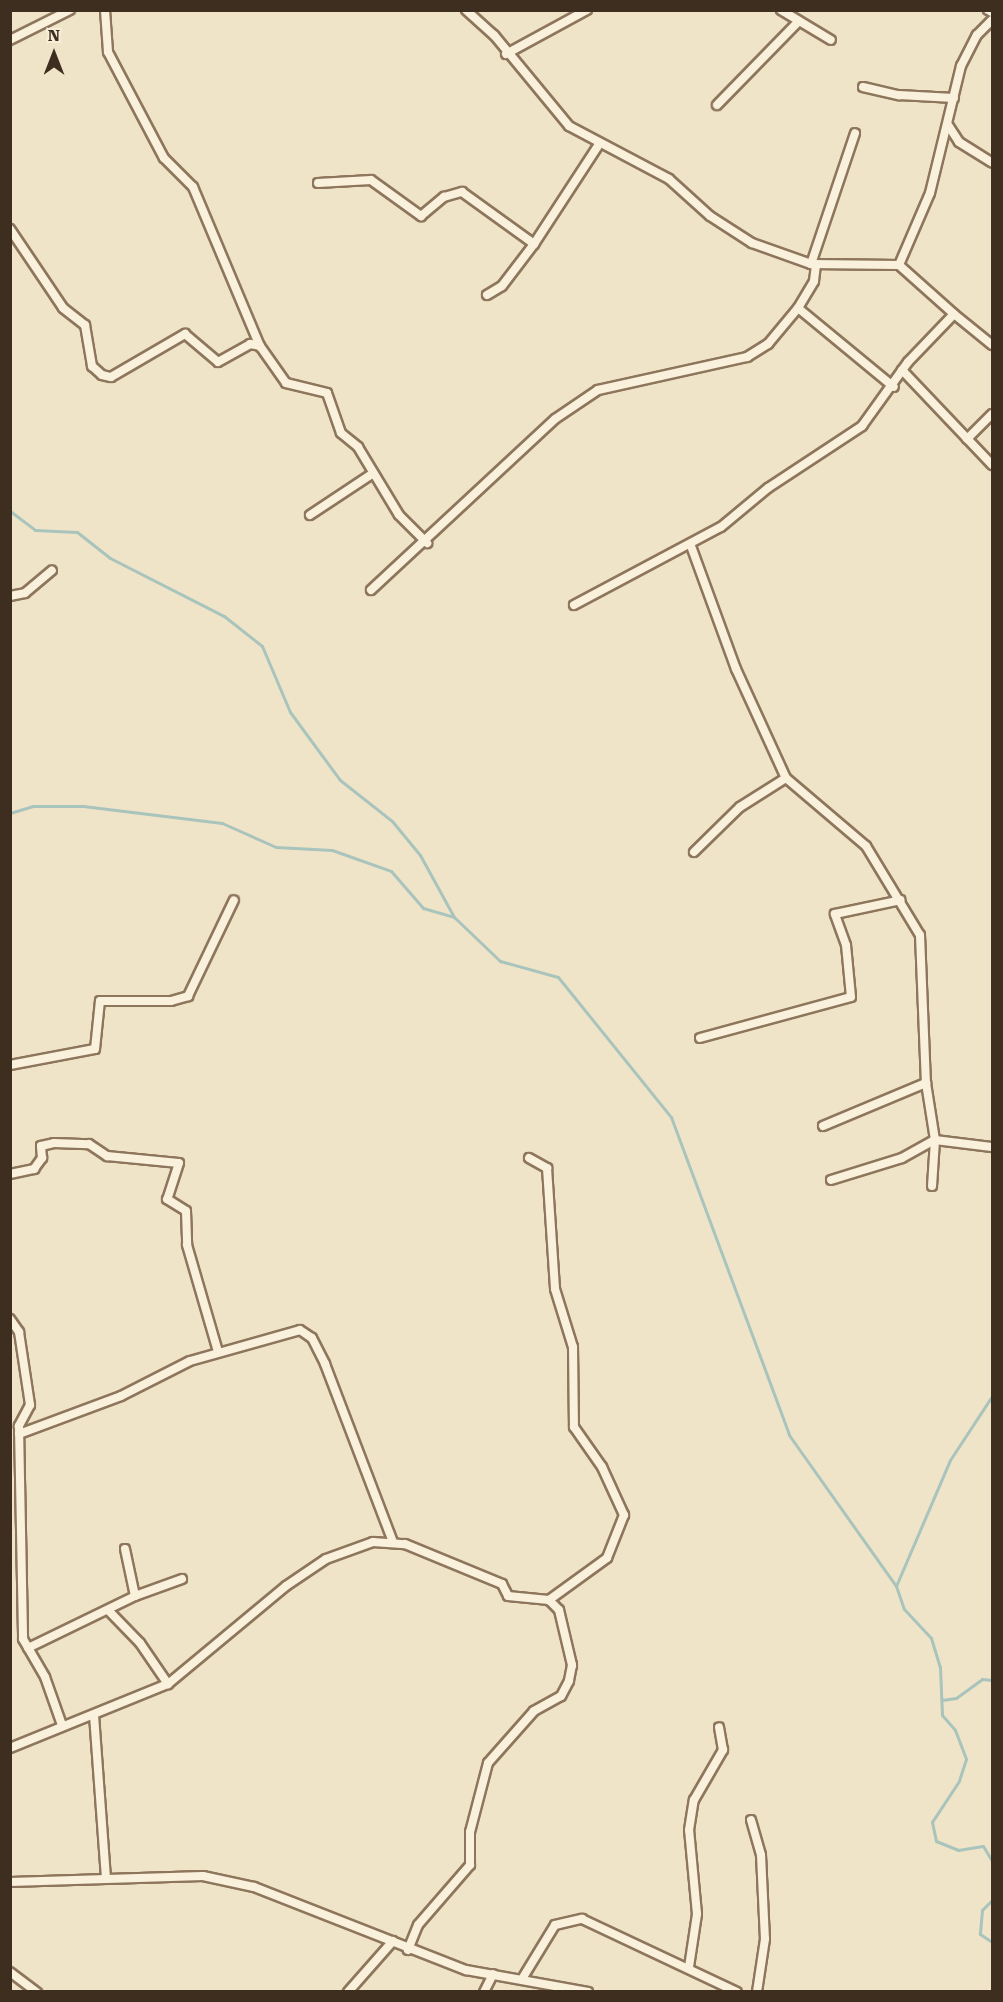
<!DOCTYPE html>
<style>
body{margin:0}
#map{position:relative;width:1003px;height:2002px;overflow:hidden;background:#f0e4c8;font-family:"Roboto Serif",serif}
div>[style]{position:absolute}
.stream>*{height:3px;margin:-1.5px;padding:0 1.5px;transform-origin:1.5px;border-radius:1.5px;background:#a9c4bc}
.roads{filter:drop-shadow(2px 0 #8d765c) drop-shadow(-2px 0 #8d765c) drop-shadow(0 2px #8d765c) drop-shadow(0 -2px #8d765c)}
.street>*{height:8px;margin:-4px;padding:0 4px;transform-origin:4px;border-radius:4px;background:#faf1dc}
span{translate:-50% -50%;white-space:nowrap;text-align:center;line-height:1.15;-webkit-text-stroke:5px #f7eed8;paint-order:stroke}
.frame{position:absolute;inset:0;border:12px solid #3d2e20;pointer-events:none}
.north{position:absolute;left:24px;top:24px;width:60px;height:60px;-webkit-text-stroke:4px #f7eed8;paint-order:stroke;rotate:0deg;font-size:16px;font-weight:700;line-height:24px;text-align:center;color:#3d2e20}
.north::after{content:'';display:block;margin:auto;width:21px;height:27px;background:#3d2e20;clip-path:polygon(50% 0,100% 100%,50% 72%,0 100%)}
</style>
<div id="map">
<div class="stream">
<div style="left:10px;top:511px;width:31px;rotate:37deg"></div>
<div style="left:35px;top:530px;width:42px;rotate:2.7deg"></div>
<div style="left:77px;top:532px;width:42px;rotate:38.2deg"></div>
<div style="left:110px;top:558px;width:128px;rotate:27deg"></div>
<div style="left:224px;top:616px;width:48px;rotate:38.3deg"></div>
<div style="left:262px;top:646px;width:72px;rotate:67deg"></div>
<div style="left:290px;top:712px;width:84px;rotate:53.7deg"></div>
<div style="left:340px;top:780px;width:66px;rotate:38.3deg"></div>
<div style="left:392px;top:821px;width:44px;rotate:50.5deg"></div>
<div style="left:420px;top:855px;width:71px;rotate:61.3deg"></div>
<div style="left:454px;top:917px;width:64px;rotate:43.7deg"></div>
<div style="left:500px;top:961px;width:60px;rotate:15.4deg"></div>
<div style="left:558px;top:977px;width:180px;rotate:51.1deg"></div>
<div style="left:671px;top:1117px;width:339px;rotate:69.6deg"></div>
<div style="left:789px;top:1435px;width:185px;rotate:54.7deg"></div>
<div style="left:896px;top:1586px;width:24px;rotate:71deg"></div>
<div style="left:904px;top:1609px;width:40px;rotate:47deg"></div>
<div style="left:931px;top:1638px;width:30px;rotate:73deg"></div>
<div style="left:940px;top:1667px;width:48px;rotate:87.6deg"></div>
<div style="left:942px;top:1715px;width:20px;rotate:49deg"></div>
<div style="left:955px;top:1730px;width:31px;rotate:69deg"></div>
<div style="left:966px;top:1759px;width:23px;rotate:108deg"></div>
<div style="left:959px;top:1781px;width:49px;rotate:123.4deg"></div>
<div style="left:932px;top:1822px;width:19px;rotate:78deg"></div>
<div style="left:936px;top:1841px;width:24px;rotate:22deg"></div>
<div style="left:958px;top:1850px;width:25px;rotate:-9deg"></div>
<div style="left:983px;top:1846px;width:17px;rotate:59deg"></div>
<div style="left:10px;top:813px;width:24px;rotate:-17deg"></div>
<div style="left:33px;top:806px;width:50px"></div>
<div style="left:83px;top:806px;width:140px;rotate:7deg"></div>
<div style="left:222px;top:823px;width:59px;rotate:24deg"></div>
<div style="left:276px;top:847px;width:56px;rotate:3.1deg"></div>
<div style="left:332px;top:850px;width:63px;rotate:19.6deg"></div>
<div style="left:391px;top:871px;width:49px;rotate:49.1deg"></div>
<div style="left:423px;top:908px;width:32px;rotate:16deg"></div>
<div style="left:896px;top:1586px;width:137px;rotate:-66.8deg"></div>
<div style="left:950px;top:1460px;width:77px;rotate:-56.7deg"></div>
<div style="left:942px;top:1700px;width:14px;rotate:-8deg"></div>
<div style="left:956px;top:1698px;width:32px;rotate:-36deg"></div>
<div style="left:982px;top:1679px;width:10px;rotate:6deg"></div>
<div style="left:992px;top:1900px;width:14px;rotate:135deg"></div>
<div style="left:982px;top:1910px;width:24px;rotate:95deg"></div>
<div style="left:980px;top:1934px;width:14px;rotate:34deg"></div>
</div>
<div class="roads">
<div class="street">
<div style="left:105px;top:10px;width:42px;rotate:85.9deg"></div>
<div style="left:108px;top:52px;width:120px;rotate:62.2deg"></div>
<div style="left:164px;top:158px;width:41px;rotate:45deg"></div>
<div style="left:193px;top:187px;width:173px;rotate:67.2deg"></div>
<div style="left:466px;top:10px;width:38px;rotate:42deg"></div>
<div style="left:494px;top:35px;width:118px;rotate:50.5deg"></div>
<div style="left:569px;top:126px;width:113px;rotate:27.9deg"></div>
<div style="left:669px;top:179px;width:55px;rotate:42.1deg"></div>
<div style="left:710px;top:216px;width:50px;rotate:32.7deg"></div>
<div style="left:752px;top:243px;width:63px;rotate:19.6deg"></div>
<div style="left:811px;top:264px;width:88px;rotate:0.7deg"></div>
<div style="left:781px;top:10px;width:58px;rotate:31deg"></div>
<div style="left:988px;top:10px;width:4px;rotate:27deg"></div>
<div style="left:10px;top:40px;width:67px;rotate:-26.6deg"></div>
<div style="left:506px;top:54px;width:92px;rotate:-28.5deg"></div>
<div style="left:863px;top:87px;width:37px;rotate:13deg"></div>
<div style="left:899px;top:95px;width:55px;rotate:3.1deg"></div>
<div style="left:717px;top:105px;width:117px;rotate:-45.7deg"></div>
<div style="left:948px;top:125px;width:20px;rotate:57deg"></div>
<div style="left:959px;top:142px;width:39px;rotate:32deg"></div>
<div style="left:318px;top:183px;width:53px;rotate:-3.2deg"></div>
<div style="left:371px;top:180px;width:62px;rotate:35.8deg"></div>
<div style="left:421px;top:216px;width:30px;rotate:-40deg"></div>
<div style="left:444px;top:197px;width:19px;rotate:-16deg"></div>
<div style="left:462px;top:192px;width:89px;rotate:35.8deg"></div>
<div style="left:534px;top:244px;width:117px;rotate:-56.9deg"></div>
<div style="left:10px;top:229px;width:95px;rotate:56.1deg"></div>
<div style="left:63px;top:308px;width:28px;rotate:38deg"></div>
<div style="left:85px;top:325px;width:42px;rotate:80.3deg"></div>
<div style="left:92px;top:366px;width:13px;rotate:42deg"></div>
<div style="left:102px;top:375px;width:9px;rotate:13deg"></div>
<div style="left:111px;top:377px;width:86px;rotate:-30.2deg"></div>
<div style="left:185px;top:334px;width:43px;rotate:40.3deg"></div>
<div style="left:218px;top:362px;width:37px;rotate:-29deg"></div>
<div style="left:250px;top:344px;width:10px;rotate:11deg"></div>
<div style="left:260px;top:346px;width:45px;rotate:54.9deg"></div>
<div style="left:286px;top:383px;width:42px;rotate:13.7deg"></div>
<div style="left:327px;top:393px;width:42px;rotate:70.7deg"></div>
<div style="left:341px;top:433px;width:22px;rotate:39deg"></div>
<div style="left:358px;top:447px;width:79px;rotate:58.9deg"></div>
<div style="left:399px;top:515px;width:40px;rotate:45deg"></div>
<div style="left:811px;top:264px;width:138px;rotate:-71.4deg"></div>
<div style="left:899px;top:265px;width:78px;rotate:-66.7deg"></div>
<div style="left:930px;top:193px;width:131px;rotate:-76.3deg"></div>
<div style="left:961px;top:66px;width:35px;rotate:-63deg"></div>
<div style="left:977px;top:35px;width:21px;rotate:-45deg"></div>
<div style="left:899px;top:265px;width:74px;rotate:41.7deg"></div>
<div style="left:487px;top:295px;width:17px;rotate:-31deg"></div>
<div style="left:502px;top:286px;width:53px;rotate:-52.7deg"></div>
<div style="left:798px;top:308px;width:31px;rotate:-59deg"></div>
<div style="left:814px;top:281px;width:16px;rotate:-83deg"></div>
<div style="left:902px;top:370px;width:131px;rotate:46.5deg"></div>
<div style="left:967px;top:439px;width:35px;rotate:-45deg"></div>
<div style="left:310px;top:515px;width:74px;rotate:-33.5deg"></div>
<div style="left:691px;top:546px;width:131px;rotate:69.9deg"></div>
<div style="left:736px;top:669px;width:120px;rotate:65.4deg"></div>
<div style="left:786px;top:778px;width:105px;rotate:40.4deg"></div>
<div style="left:866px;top:846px;width:104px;rotate:58.8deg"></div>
<div style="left:920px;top:935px;width:148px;rotate:87.7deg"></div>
<div style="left:926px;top:1083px;width:58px;rotate:81deg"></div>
<div style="left:935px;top:1140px;width:46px;rotate:93.7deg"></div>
<div style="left:371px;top:590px;width:251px;rotate:-42.9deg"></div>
<div style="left:555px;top:419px;width:52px;rotate:-34deg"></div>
<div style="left:598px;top:390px;width:153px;rotate:-12.5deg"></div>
<div style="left:747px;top:357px;width:25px;rotate:-32deg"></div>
<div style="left:768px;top:344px;width:47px;rotate:-50.2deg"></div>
<div style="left:798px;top:308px;width:124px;rotate:39.5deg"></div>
<div style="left:10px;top:596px;width:15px;rotate:-11deg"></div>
<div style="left:25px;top:593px;width:35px;rotate:-40deg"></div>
<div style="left:574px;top:605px;width:166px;rotate:-28deg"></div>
<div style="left:721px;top:527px;width:61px;rotate:-39.7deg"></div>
<div style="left:768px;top:488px;width:113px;rotate:-33.4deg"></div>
<div style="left:862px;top:426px;width:79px;rotate:-54.3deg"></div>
<div style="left:908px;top:362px;width:66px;rotate:-46.2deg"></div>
<div style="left:954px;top:314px;width:49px;rotate:39.2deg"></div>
<div style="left:694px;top:852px;width:64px;rotate:-44.4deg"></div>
<div style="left:740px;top:807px;width:54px;rotate:-32.2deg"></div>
<div style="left:700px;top:1038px;width:156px;rotate:-15.2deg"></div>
<div style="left:851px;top:997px;width:52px;rotate:-95.5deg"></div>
<div style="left:846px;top:945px;width:33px;rotate:-110deg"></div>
<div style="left:835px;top:914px;width:67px;rotate:-12deg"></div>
<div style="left:10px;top:1065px;width:86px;rotate:-10.7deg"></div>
<div style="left:95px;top:1049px;width:48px;rotate:-84.1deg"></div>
<div style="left:100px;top:1001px;width:71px"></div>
<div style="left:171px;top:1001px;width:18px;rotate:-16deg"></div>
<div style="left:188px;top:996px;width:106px;rotate:-64.4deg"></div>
<div style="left:823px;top:1126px;width:112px;rotate:-22.7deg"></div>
<div style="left:529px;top:1158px;width:21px;rotate:29deg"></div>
<div style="left:547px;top:1168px;width:121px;rotate:86.2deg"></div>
<div style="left:555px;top:1289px;width:61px;rotate:72.8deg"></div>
<div style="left:573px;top:1347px;width:80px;rotate:89.3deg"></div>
<div style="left:574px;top:1427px;width:49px;rotate:55deg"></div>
<div style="left:602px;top:1467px;width:53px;rotate:65.4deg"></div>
<div style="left:624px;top:1515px;width:46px;rotate:111.6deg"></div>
<div style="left:607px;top:1558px;width:72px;rotate:144.1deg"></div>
<div style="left:10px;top:1174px;width:25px;rotate:-12deg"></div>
<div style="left:34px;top:1169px;width:14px;rotate:-54deg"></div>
<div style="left:42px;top:1158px;width:12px;rotate:-95deg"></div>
<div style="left:41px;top:1146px;width:13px;rotate:-13deg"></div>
<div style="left:54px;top:1143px;width:35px;rotate:2deg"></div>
<div style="left:89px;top:1144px;width:22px;rotate:34deg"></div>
<div style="left:107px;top:1156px;width:72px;rotate:5.6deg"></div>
<div style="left:179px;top:1163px;width:38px;rotate:108deg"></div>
<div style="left:167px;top:1199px;width:22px;rotate:32deg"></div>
<div style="left:186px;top:1211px;width:34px;rotate:88deg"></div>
<div style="left:187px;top:1245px;width:111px;rotate:73.8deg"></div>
<div style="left:831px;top:1180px;width:74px;rotate:-17.2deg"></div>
<div style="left:902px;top:1158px;width:38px;rotate:-29deg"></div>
<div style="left:935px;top:1140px;width:57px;rotate:7deg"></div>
<div style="left:10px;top:1319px;width:16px;rotate:55deg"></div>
<div style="left:19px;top:1332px;width:74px;rotate:81.4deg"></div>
<div style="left:30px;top:1405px;width:24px;rotate:118deg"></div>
<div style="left:19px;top:1426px;width:213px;rotate:88.9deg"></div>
<div style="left:23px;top:1639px;width:44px;rotate:59.9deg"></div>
<div style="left:45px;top:1677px;width:51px;rotate:70.5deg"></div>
<div style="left:19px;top:1434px;width:109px;rotate:-20.4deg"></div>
<div style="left:121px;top:1396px;width:77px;rotate:-26.9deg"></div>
<div style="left:190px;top:1361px;width:114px;rotate:-15.7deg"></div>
<div style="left:300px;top:1330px;width:14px;rotate:34deg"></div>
<div style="left:312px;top:1338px;width:29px;rotate:63deg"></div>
<div style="left:325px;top:1364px;width:191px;rotate:69.1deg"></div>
<div style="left:125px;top:1549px;width:48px;rotate:78deg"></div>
<div style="left:135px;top:1596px;width:50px;rotate:-19.9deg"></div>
<div style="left:108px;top:1610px;width:46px;rotate:45.9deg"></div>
<div style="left:140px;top:1643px;width:50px;rotate:55.7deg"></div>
<div style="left:28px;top:1648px;width:119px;rotate:-25.9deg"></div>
<div style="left:94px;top:1715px;width:162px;rotate:85.8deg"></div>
<div style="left:10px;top:1748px;width:170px;rotate:-22.1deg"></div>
<div style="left:168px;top:1684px;width:153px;rotate:-39.7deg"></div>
<div style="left:286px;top:1586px;width:48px;rotate:-34deg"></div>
<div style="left:326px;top:1559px;width:50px;rotate:-19.9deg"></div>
<div style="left:373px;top:1542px;width:32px;rotate:4deg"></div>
<div style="left:405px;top:1544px;width:105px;rotate:22.4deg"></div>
<div style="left:502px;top:1584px;width:13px;rotate:63deg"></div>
<div style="left:508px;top:1596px;width:41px;rotate:5.6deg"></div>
<div style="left:549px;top:1600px;width:14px;rotate:45deg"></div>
<div style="left:559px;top:1610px;width:57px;rotate:76.7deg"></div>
<div style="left:572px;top:1665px;width:16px;rotate:101deg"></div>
<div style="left:569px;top:1681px;width:17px;rotate:118deg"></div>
<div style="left:561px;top:1696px;width:31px;rotate:151deg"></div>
<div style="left:534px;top:1711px;width:69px;rotate:131.5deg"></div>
<div style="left:488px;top:1763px;width:71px;rotate:104.6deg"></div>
<div style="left:470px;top:1832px;width:33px;rotate:90deg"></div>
<div style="left:470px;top:1865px;width:79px;rotate:130.9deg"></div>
<div style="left:418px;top:1925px;width:27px;rotate:112deg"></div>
<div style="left:751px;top:1820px;width:36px;rotate:74deg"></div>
<div style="left:761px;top:1855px;width:84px;rotate:87.3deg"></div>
<div style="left:765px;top:1939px;width:54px;rotate:98.6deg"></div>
<div style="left:10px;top:1882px;width:193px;rotate:-1.8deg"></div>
<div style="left:203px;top:1876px;width:52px;rotate:12.2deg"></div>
<div style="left:254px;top:1887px;width:228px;rotate:21.4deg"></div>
<div style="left:466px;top:1970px;width:124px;rotate:10.2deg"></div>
<div style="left:689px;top:1967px;width:54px;rotate:-81.4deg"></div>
<div style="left:697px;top:1914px;width:84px;rotate:-95.4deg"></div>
<div style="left:689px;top:1830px;width:30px;rotate:-81deg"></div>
<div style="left:694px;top:1800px;width:58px;rotate:-59.9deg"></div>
<div style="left:723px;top:1750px;width:23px;rotate:-100deg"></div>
<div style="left:10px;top:1972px;width:34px;rotate:37deg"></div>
<div style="left:522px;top:1979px;width:63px;rotate:-58.6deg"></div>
<div style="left:555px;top:1925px;width:28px;rotate:-13deg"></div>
<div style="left:582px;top:1919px;width:171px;rotate:25.2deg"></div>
<div style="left:348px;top:1992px;width:68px;rotate:-48.6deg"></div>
<div style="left:484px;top:1992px;width:20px;rotate:-63deg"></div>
</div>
</div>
<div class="frame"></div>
<div class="north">N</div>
</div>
